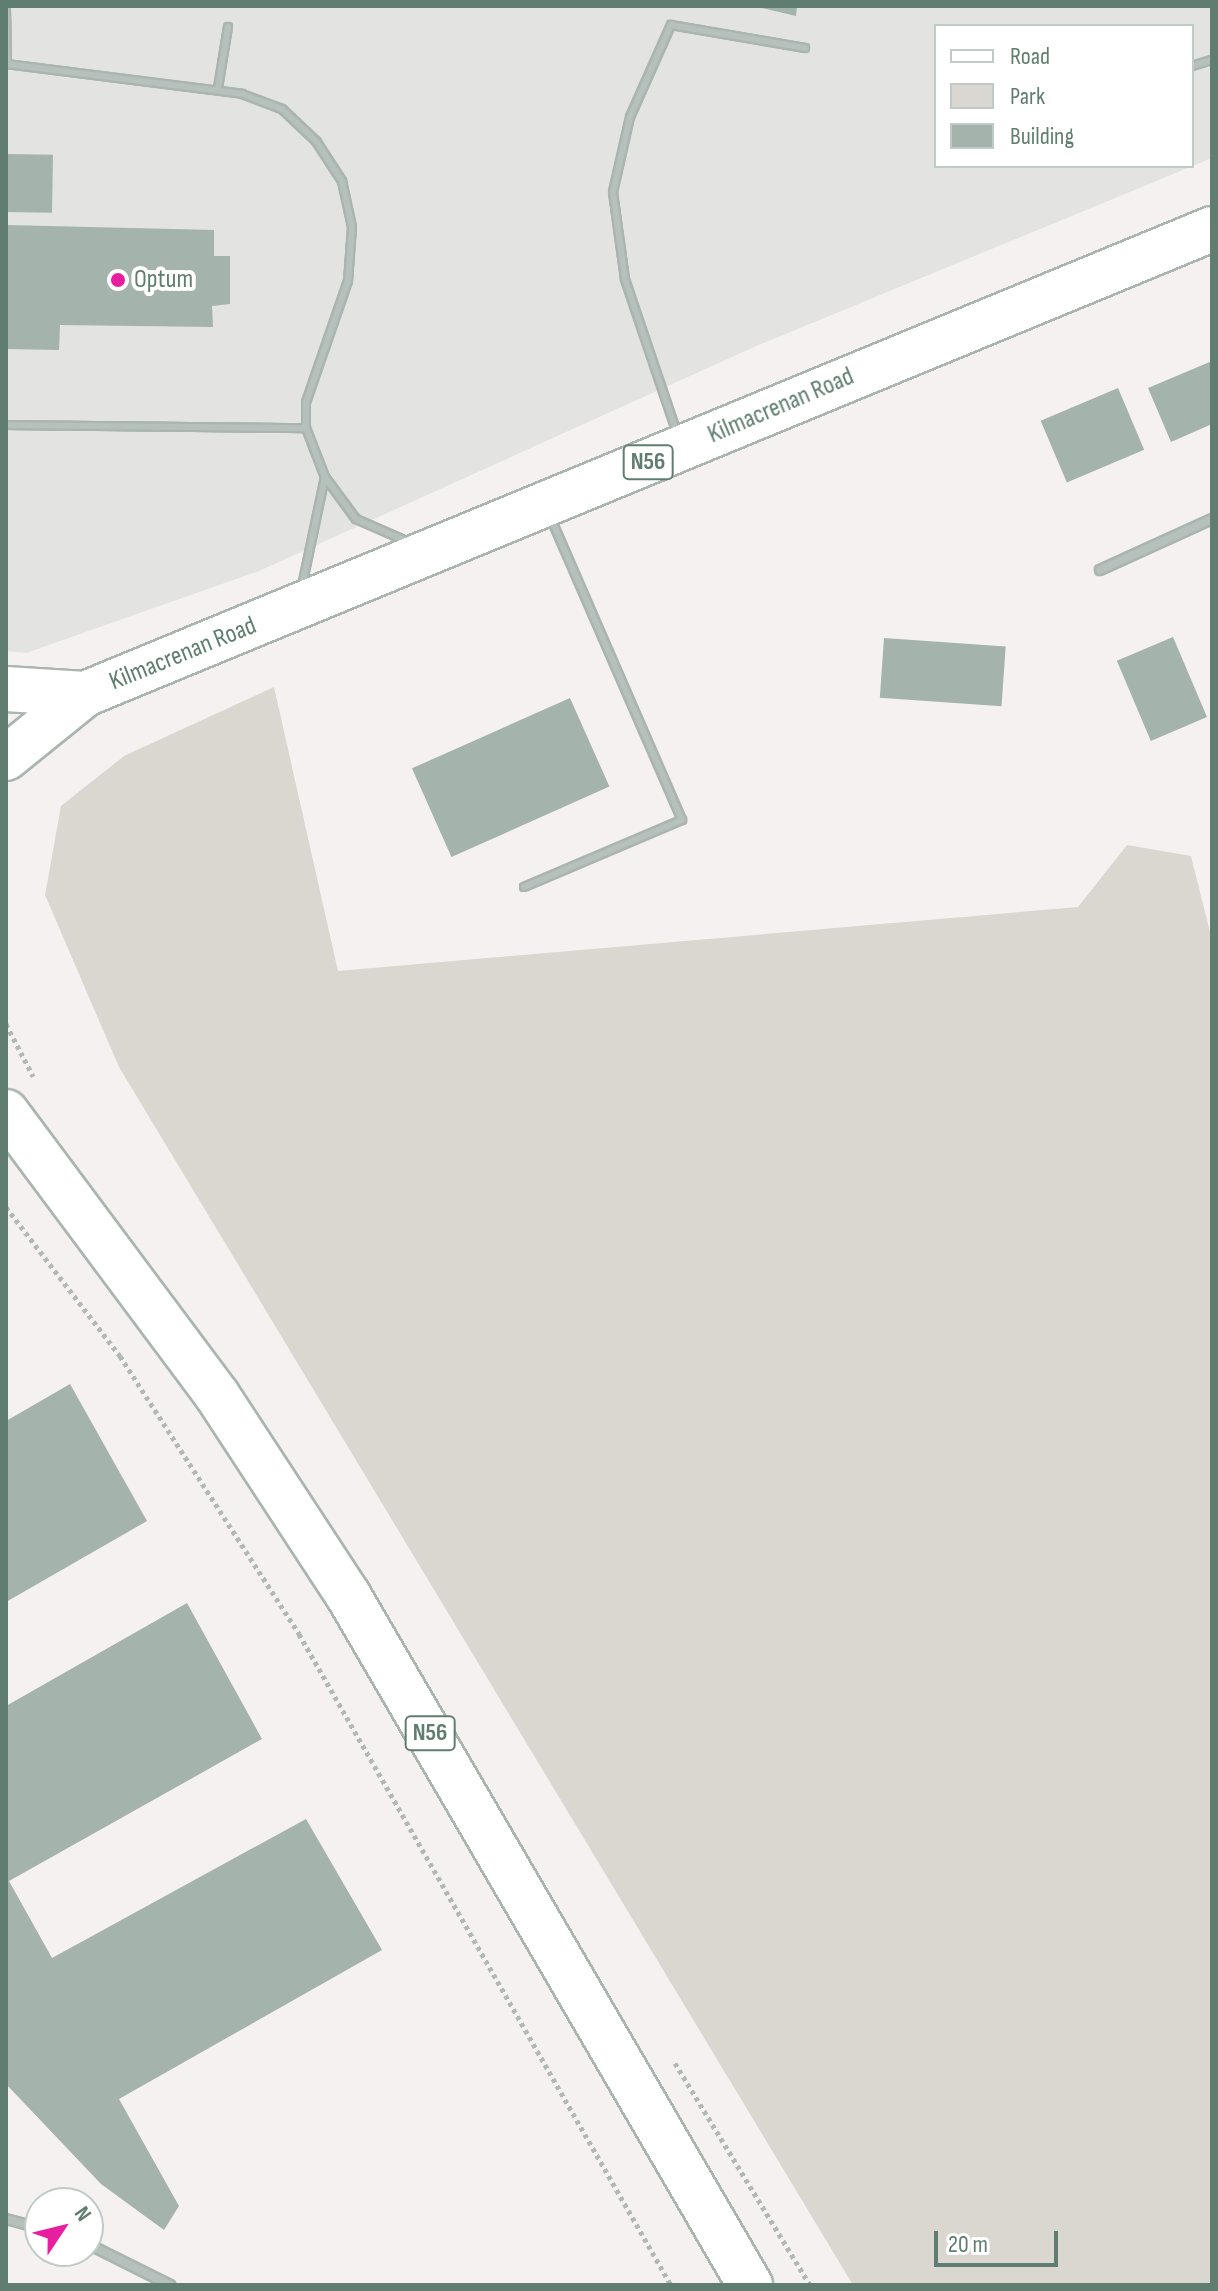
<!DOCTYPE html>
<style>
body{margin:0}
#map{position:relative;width:1218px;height:2291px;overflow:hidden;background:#f5f1f1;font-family:"Sofia Sans Condensed",sans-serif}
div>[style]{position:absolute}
.built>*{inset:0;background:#e3e3e1}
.green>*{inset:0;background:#dad7d0}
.building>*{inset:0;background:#a4b3ac;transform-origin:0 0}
.path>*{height:5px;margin-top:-2.5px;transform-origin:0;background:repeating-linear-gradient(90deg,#b1b9b6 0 4px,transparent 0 8px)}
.roads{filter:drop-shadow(2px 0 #aab5b0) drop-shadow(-2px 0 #aab5b0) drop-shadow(0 2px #aab5b0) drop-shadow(0 -2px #aab5b0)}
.lane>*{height:6px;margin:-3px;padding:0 3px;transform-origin:3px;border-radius:3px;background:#b6c0bc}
.street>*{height:8px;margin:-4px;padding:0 4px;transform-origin:4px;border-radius:4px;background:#b6c0bc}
.primary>*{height:44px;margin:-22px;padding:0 22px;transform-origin:22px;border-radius:22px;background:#fff}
.dots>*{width:22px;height:22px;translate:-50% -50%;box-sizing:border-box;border:4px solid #fff;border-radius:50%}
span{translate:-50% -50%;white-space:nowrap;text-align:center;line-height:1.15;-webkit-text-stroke:8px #fff;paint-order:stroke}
.shield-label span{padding:2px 6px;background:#fff;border:2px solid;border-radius:6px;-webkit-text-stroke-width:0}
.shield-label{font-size:24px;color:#5f7d70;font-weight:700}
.poi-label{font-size:26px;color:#5f7d70}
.left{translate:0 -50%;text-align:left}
.street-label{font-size:26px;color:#5f7d70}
.frame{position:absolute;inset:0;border:8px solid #5f7d70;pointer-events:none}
.legend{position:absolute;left:934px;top:24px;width:260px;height:144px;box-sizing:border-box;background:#fff;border:2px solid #bfcbc6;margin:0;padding:10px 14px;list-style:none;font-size:24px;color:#5f7d70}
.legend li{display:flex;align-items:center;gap:16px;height:40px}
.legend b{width:40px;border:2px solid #bfcbc6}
.north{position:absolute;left:24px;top:2187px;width:80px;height:80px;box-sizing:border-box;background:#fff;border:2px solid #bfcbc6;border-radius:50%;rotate:55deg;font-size:22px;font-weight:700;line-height:32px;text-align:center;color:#5f7d70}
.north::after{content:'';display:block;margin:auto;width:28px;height:36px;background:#e81ea1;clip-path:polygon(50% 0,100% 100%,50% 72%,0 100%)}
.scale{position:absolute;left:934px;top:2231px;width:124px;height:36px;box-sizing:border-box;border:4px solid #5f7d70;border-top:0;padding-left:10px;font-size:24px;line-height:28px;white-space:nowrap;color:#5f7d70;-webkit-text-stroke:6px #fff;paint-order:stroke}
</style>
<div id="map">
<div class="built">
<div style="clip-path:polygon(evenodd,6px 6px,1212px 6px,1212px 158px,754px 347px,259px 571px,26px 653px,6px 651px,6px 6px,936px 26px,1192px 26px,1192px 166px,936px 166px,936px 26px)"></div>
</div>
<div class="green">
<div style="clip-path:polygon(274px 687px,338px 971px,1078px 907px,1127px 845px,1191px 856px,1212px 940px,1212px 2285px,853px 2285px,119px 1067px,45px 895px,61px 806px,124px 756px)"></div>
</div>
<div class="building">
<div style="clip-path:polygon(753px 6px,797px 6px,796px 16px)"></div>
<div style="left:6px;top:154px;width:47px;height:58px;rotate:1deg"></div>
<div style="clip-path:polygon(6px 225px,214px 230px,214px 256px,230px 256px,230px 304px,212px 306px,213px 327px,60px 325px,59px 350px,6px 349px)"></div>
<div style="clip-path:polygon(1212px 361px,1212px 424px,1171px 442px,1148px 388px)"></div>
<div style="left:1118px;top:388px;width:67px;height:84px;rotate:67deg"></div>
<div style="left:1173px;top:637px;width:87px;height:61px;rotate:67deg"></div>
<div style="left:884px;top:638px;width:122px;height:60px;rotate:4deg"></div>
<div style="left:570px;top:698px;width:97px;height:173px;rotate:66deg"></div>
<div style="clip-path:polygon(70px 1384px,147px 1521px,6px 1602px,6px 1421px)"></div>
<div style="clip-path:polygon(187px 1603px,262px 1739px,9px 1881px,52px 1958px,306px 1819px,382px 1950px,119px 2099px,179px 2206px,164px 2230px,101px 2184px,6px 2084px,6px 1706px)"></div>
</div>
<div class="path">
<div style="left:6px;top:1024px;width:59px;rotate:62.6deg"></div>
<div style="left:6px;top:1207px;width:188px;rotate:52.6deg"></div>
<div style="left:120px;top:1356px;width:331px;rotate:57.2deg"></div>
<div style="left:299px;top:1634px;width:750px;rotate:60.26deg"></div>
<div style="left:675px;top:2063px;width:260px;rotate:58.7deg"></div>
</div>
<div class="roads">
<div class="lane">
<div style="left:6px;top:8px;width:56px;rotate:89deg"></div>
<div style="left:6px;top:64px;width:238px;rotate:7.2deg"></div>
<div style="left:242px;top:94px;width:43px;rotate:20.6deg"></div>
<div style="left:282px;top:109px;width:47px;rotate:43.3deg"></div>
<div style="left:316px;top:141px;width:48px;rotate:57deg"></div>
<div style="left:342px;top:181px;width:47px;rotate:77.7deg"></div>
<div style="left:352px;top:227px;width:54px;rotate:94.2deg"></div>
<div style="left:348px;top:281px;width:128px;rotate:109.1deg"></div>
<div style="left:306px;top:402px;width:26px;rotate:90deg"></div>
<div style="left:306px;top:428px;width:53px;rotate:68.8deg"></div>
<div style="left:325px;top:477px;width:52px;rotate:53.6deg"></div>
<div style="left:356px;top:519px;width:58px;rotate:23.5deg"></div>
<div style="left:1192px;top:66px;width:21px;rotate:-17deg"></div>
<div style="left:218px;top:88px;width:62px;rotate:-80.7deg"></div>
<div style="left:6px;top:425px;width:300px;rotate:0.6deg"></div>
<div style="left:677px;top:433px;width:163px;rotate:-108.7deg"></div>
<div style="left:625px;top:279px;width:88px;rotate:-97.9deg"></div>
<div style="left:613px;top:192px;width:77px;rotate:-77.2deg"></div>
<div style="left:630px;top:117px;width:101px;rotate:-66deg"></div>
<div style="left:671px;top:25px;width:136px;rotate:9.7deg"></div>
<div style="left:302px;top:586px;width:111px;rotate:-78.1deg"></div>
<div style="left:524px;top:887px;width:172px;rotate:-23deg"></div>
<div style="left:682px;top:820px;width:328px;rotate:-113.5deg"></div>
</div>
<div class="street">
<div style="left:1100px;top:570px;width:123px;rotate:-24.5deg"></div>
<div style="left:6px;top:2219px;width:35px;rotate:15deg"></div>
<div style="left:88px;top:2244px;width:92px;rotate:26.6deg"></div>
</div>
<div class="primary">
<div style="left:6px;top:689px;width:79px;rotate:3.6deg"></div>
<div style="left:6px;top:758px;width:102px;rotate:-39deg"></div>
<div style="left:85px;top:694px;width:1219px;rotate:-22.42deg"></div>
<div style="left:6px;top:1112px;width:353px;rotate:53.3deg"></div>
<div style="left:217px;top:1395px;width:239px;rotate:56.8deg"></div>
<div style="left:348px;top:1595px;width:799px;rotate:59.77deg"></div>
</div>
</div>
<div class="dots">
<div style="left:118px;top:280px;background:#e81ea1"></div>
</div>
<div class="shield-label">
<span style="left:648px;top:462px">N56</span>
<span style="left:430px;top:1733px">N56</span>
</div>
<div class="poi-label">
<span class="left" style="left:134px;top:280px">Optum</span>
</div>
<div class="street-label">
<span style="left:781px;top:406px;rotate:-23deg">Kilmacrenan Road</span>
<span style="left:183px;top:654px;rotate:-22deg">Kilmacrenan Road</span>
</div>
<div class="frame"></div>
<ul class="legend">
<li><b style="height:10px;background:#fff"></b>Road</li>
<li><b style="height:22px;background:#dad7d0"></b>Park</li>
<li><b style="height:22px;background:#a4b3ac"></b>Building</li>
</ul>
<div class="north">N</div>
<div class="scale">20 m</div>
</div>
